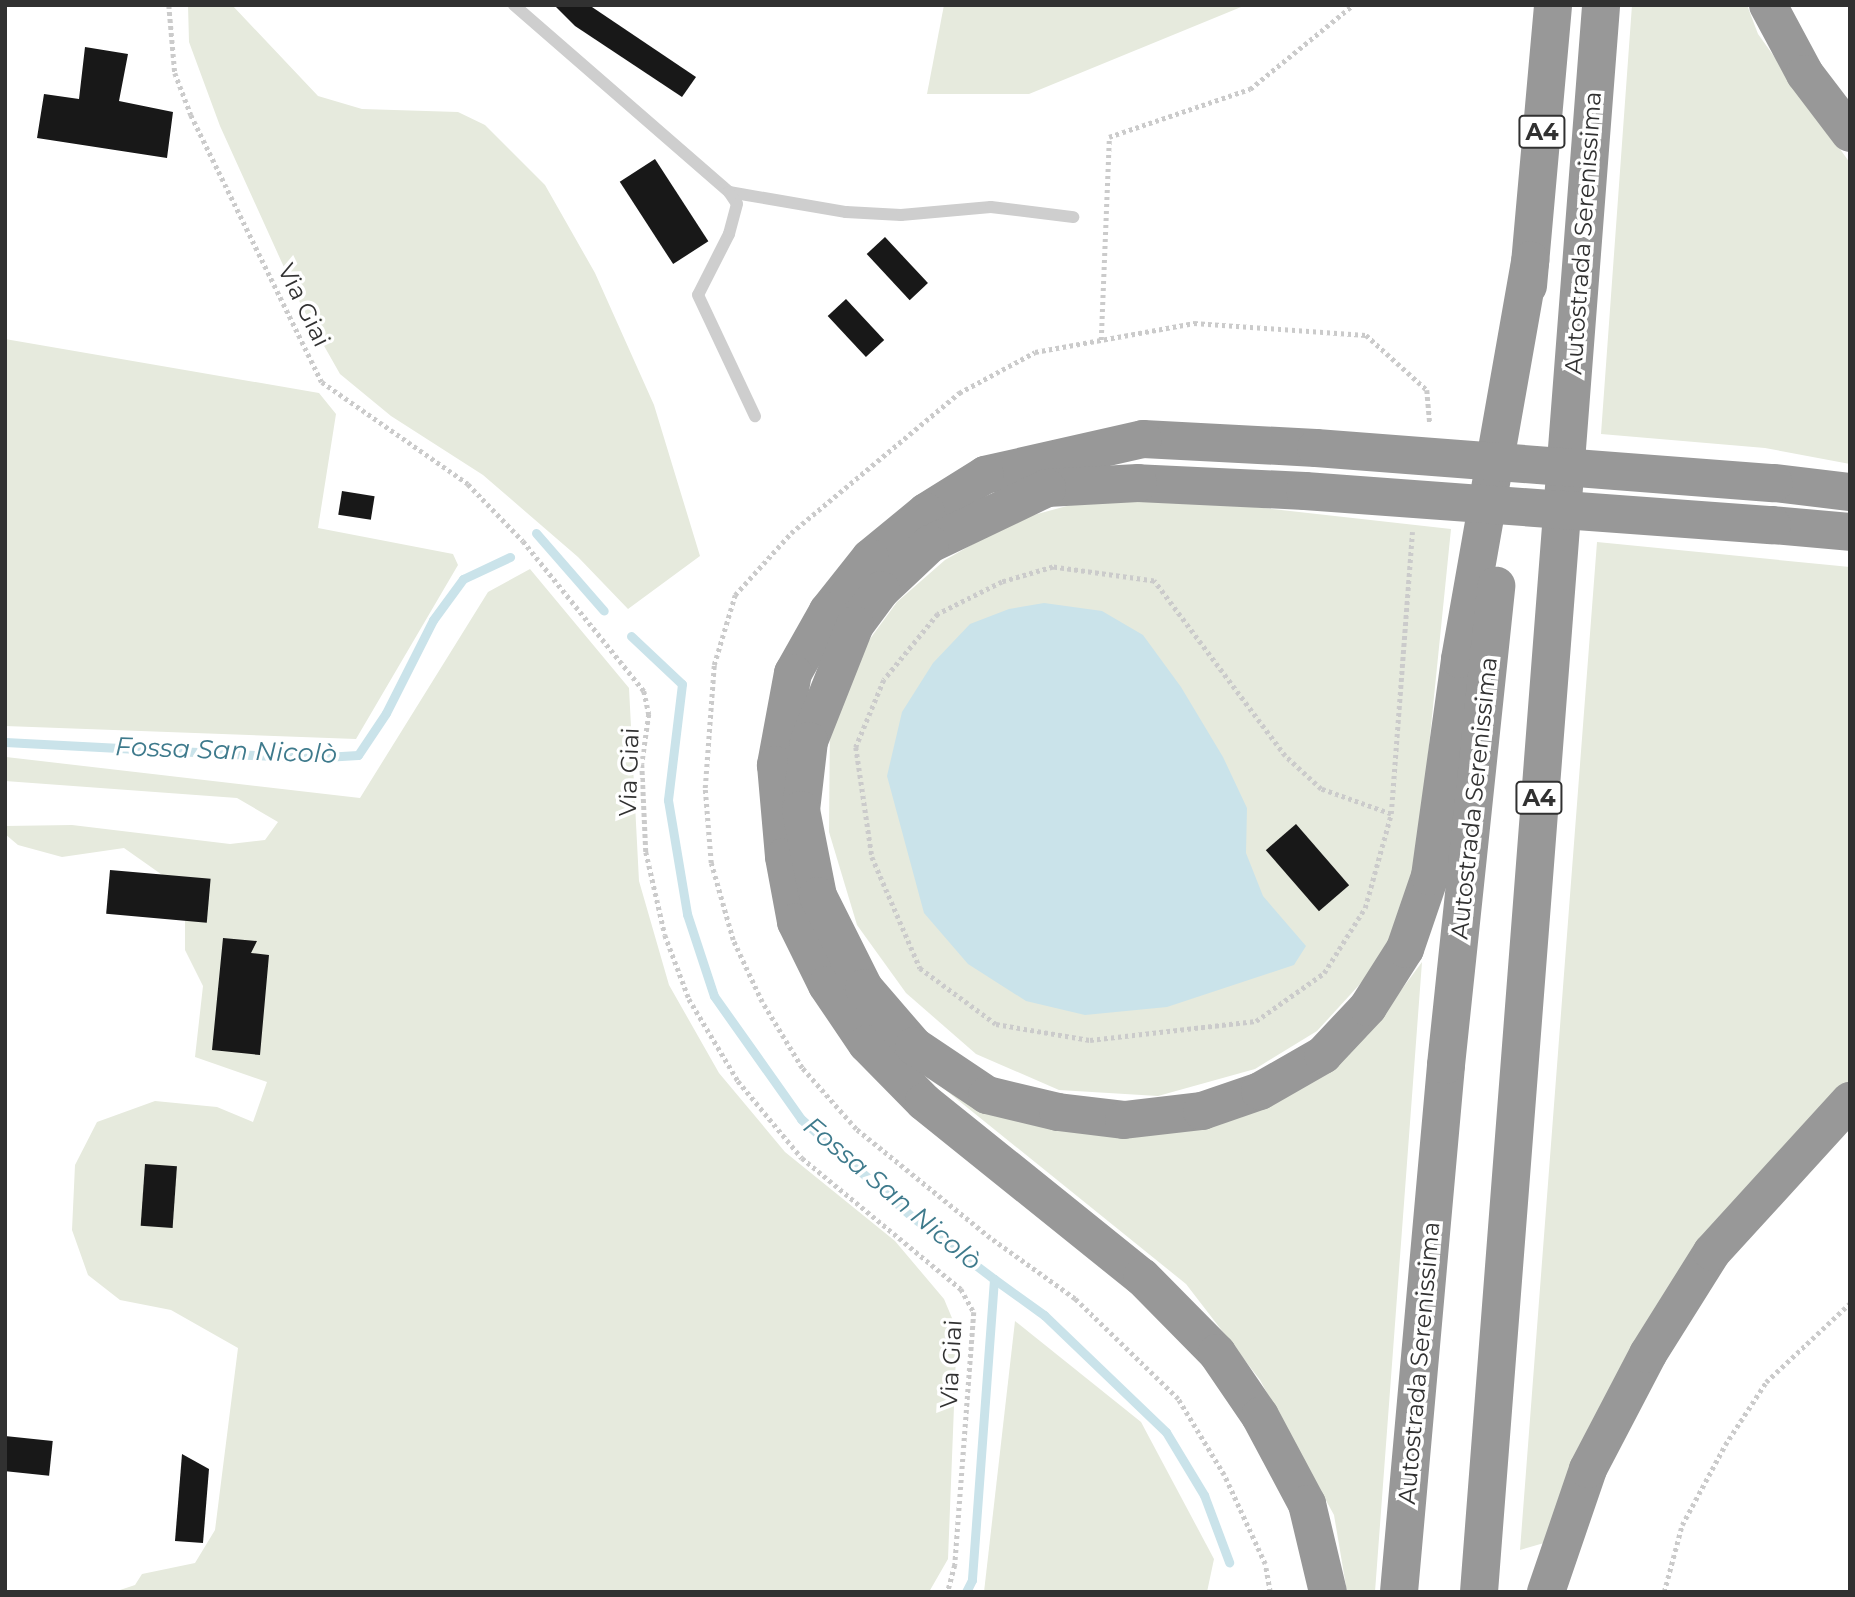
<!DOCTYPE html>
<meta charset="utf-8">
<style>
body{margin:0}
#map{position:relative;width:1855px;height:1597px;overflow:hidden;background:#fff;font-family:Montserrat,sans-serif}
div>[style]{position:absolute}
.green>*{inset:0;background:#e6eadd}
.water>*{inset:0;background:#cae3ea}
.stream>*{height:9px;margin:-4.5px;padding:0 4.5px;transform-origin:4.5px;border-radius:4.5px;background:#cae3ea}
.building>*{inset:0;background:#181818;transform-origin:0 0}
.path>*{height:4.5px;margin-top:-2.25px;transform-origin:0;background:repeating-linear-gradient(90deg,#cbcbcb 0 3.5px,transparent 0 7px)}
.lane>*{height:12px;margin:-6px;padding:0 6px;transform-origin:6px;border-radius:6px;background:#cecece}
.highway>*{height:38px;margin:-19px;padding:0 19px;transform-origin:19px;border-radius:19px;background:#989898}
.highway-bridge>*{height:38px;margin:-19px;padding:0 19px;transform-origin:19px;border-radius:19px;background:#989898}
span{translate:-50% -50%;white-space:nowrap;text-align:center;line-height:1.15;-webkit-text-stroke:7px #fff;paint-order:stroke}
.shield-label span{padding:2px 5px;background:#fff;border:2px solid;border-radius:5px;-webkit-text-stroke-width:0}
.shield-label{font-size:23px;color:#313131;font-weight:700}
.street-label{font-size:24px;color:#313131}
.water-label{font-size:26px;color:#3e7a8c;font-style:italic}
.frame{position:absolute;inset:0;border:7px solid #313131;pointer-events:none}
</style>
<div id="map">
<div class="green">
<div style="clip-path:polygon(188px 5px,232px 5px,318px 96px,362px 109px,458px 112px,485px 125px,545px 185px,595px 273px,654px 405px,700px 556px,628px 609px,578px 557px,483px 475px,391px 416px,340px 374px,302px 307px,220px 126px,189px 42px)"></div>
<div style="clip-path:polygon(944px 5px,1246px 5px,1029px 94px,927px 94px)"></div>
<div style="clip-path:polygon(1632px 5px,1747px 5px,1758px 34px,1850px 163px,1850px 464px,1765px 448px,1601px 434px)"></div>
<div style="clip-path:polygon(5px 339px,319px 393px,336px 414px,318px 528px,453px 554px,458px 565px,356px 739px,5px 726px)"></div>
<div style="clip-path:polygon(1192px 500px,1451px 529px,1414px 894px,1382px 960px,1317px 1031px,1255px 1069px,1158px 1096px,1059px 1090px,976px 1054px,906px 993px,857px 925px,829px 832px,830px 716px,867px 643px,897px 602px,945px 560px,1015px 520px,1078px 503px)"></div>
<div style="clip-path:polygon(1597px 542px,1850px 567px,1850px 1088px,1701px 1244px,1551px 1541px,1520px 1550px)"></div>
<div style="clip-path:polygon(530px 569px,629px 688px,639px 881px,669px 985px,719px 1073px,785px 1152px,895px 1241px,944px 1299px,957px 1330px,948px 1559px,929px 1592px,114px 1592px,135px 1585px,142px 1574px,195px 1563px,215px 1530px,238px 1348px,171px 1310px,120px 1300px,88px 1275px,72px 1230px,75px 1165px,97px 1122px,155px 1101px,217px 1107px,253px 1122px,267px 1082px,195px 1057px,203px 986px,185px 950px,185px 891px,124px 848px,62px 857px,18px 845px,5px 834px,5px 826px,72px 825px,230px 844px,265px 840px,278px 822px,237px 798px,5px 781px,6px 757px,360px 798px,488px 592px)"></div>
<div style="clip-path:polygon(1422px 962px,1375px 1592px,1347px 1592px,1334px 1515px,1260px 1380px,1186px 1284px,922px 1071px,1128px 1132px,1367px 1036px)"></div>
<div style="clip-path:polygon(1015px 1321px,1141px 1422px,1214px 1559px,1207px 1592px,984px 1592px)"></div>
</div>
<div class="water">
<div style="clip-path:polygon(1044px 603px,1102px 611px,1143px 635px,1181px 687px,1223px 757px,1247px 808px,1246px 853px,1263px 896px,1306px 946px,1294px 965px,1167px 1007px,1085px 1015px,1026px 1001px,968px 964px,924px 913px,887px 776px,902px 712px,933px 663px,970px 624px,1009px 609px)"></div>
</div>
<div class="stream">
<div style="left:536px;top:533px;width:103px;rotate:48.9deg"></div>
<div style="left:631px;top:636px;width:70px;rotate:43.3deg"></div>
<div style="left:682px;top:684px;width:117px;rotate:96.9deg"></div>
<div style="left:668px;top:800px;width:116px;rotate:80.5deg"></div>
<div style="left:687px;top:914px;width:86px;rotate:71.8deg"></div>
<div style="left:714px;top:996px;width:151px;rotate:54.7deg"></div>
<div style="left:801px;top:1119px;width:147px;rotate:41.4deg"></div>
<div style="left:911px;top:1216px;width:104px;rotate:37.2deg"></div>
<div style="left:994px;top:1279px;width:302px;rotate:94.2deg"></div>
<div style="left:972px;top:1580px;width:13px;rotate:117deg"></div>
<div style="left:5px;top:742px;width:303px;rotate:3deg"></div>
<div style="left:308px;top:758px;width:50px;rotate:-3.4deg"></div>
<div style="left:358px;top:755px;width:50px;rotate:-56.3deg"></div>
<div style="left:386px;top:713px;width:104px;rotate:-63.2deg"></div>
<div style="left:433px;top:620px;width:51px;rotate:-53.8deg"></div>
<div style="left:463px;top:579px;width:52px;rotate:-25.1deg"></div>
<div style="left:994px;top:1279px;width:62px;rotate:35.8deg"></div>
<div style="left:1044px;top:1315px;width:169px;rotate:43.8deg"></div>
<div style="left:1166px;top:1432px;width:74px;rotate:58.9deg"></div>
<div style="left:1204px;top:1495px;width:72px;rotate:69.5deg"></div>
</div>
<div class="building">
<div style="clip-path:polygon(554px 5px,589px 5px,696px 77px,682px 97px,575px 26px)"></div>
<div style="clip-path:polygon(85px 47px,128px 54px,119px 101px,173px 112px,167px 158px,37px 138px,44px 94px,79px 99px)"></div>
<div style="left:655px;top:159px;width:98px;height:42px;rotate:57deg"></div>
<div style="left:885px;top:237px;width:63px;height:25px;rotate:47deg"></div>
<div style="left:846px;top:299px;width:56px;height:25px;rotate:47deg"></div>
<div style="left:342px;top:491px;width:33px;height:24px;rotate:9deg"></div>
<div style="left:1296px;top:824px;width:81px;height:40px;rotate:49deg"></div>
<div style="left:110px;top:870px;width:101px;height:44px;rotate:5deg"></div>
<div style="clip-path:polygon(223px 938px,257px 941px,251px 953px,269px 955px,260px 1055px,212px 1050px)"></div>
<div style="left:145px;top:1164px;width:32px;height:62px;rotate:4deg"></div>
<div style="left:5px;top:1436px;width:48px;height:35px;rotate:6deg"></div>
<div style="clip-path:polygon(182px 1454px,209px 1469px,203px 1543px,175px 1541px)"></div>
</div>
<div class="path">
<div style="left:169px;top:5px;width:68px;rotate:85deg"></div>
<div style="left:175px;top:73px;width:45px;rotate:69.1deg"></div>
<div style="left:191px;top:115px;width:297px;rotate:63.9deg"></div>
<div style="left:322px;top:382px;width:178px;rotate:34.9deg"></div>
<div style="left:468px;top:484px;width:79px;rotate:46deg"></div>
<div style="left:523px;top:541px;width:193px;rotate:51.1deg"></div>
<div style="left:644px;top:691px;width:24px;rotate:78deg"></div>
<div style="left:649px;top:714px;width:50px;rotate:98deg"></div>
<div style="left:642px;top:764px;width:88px;rotate:87.4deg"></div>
<div style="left:646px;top:852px;width:85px;rotate:77.1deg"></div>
<div style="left:665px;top:935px;width:68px;rotate:69.4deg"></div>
<div style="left:689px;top:999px;width:96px;rotate:59.1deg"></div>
<div style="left:738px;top:1081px;width:100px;rotate:50.3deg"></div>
<div style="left:802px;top:1158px;width:206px;rotate:39.5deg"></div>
<div style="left:961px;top:1289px;width:26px;rotate:61deg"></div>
<div style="left:974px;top:1312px;width:254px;rotate:94.3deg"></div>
<div style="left:955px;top:1565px;width:28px;rotate:105deg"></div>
<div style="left:1101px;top:340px;width:203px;rotate:-87.7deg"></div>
<div style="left:1109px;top:137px;width:149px;rotate:-18.8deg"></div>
<div style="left:1250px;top:89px;width:133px;rotate:-39.2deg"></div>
<div style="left:1391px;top:814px;width:74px;rotate:-160.3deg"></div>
<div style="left:1321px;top:789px;width:49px;rotate:-137.5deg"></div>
<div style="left:1285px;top:756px;width:219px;rotate:-126.8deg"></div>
<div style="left:1154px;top:581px;width:102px;rotate:-172.1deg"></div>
<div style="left:1053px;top:567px;width:53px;rotate:163.6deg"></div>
<div style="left:1002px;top:582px;width:72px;rotate:153.4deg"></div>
<div style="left:938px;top:614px;width:85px;rotate:129.3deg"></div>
<div style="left:884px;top:680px;width:73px;rotate:112.7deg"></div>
<div style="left:856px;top:747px;width:111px;rotate:81.7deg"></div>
<div style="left:872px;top:857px;width:121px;rotate:66.6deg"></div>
<div style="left:920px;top:968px;width:94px;rotate:36.4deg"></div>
<div style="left:996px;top:1024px;width:95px;rotate:9.7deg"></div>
<div style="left:1090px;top:1040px;width:167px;rotate:-6.5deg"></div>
<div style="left:1256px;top:1021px;width:83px;rotate:-35.2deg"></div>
<div style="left:1324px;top:973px;width:77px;rotate:-57.8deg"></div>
<div style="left:1365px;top:908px;width:98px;rotate:-74.5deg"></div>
<div style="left:1391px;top:814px;width:283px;rotate:-85.7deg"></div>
<div style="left:1270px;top:1592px;width:28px;rotate:-100deg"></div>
<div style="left:1265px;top:1564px;width:98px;rotate:-114.7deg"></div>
<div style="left:1224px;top:1475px;width:89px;rotate:-121.2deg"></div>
<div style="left:1178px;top:1399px;width:144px;rotate:-135.8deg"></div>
<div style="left:1075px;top:1299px;width:105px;rotate:-144.3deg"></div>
<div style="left:990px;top:1238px;width:173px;rotate:-140.9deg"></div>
<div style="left:856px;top:1129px;width:81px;rotate:-131.5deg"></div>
<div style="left:802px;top:1068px;width:77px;rotate:-121.2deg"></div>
<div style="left:762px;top:1002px;width:68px;rotate:-115.1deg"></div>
<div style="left:733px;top:940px;width:80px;rotate:-105.9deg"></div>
<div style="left:711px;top:863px;width:75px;rotate:-94.6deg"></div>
<div style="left:705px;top:788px;width:123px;rotate:-85.8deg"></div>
<div style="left:714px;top:665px;width:73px;rotate:-73.3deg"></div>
<div style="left:735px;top:595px;width:84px;rotate:-47.9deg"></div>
<div style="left:791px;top:533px;width:219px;rotate:-39.8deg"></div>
<div style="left:959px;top:393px;width:86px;rotate:-28.3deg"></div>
<div style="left:1035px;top:352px;width:162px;rotate:-10.3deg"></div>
<div style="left:1194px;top:323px;width:172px;rotate:4deg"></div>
<div style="left:1366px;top:335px;width:82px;rotate:42deg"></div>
<div style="left:1427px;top:390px;width:34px;rotate:85deg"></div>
<div style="left:1664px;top:1592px;width:69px;rotate:-75deg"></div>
<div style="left:1682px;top:1525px;width:91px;rotate:-61.7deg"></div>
<div style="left:1725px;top:1445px;width:75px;rotate:-56.9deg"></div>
<div style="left:1766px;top:1382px;width:115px;rotate:-43.2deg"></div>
</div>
<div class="lane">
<div style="left:514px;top:5px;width:285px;rotate:41deg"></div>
<div style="left:729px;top:192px;width:119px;rotate:9.7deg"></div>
<div style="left:846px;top:212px;width:55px;rotate:3.1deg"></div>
<div style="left:901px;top:215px;width:90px;rotate:-5.1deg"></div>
<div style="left:991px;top:207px;width:83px;rotate:7deg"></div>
<div style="left:729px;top:192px;width:14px;rotate:56deg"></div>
<div style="left:737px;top:204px;width:31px;rotate:105deg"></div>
<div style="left:729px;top:234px;width:68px;rotate:116.9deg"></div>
<div style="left:698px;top:295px;width:134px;rotate:64.8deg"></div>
</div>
<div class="highway">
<div style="left:1768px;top:5px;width:78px;rotate:61.8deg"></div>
<div style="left:1805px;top:74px;width:74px;rotate:52.7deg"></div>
<div style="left:1528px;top:286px;width:282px;rotate:-84.9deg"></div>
<div style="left:1316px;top:448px;width:173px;rotate:-177deg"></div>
<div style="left:1143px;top:439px;width:162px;rotate:167.2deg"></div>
<div style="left:985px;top:475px;width:70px;rotate:147.9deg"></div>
<div style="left:926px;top:512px;width:72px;rotate:140.6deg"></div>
<div style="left:870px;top:558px;width:68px;rotate:128.4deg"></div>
<div style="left:828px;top:611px;width:71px;rotate:119.4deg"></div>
<div style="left:793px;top:673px;width:94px;rotate:100.5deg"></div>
<div style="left:776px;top:765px;width:92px;rotate:85deg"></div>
<div style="left:784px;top:857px;width:66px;rotate:79.5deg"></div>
<div style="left:796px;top:922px;width:70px;rotate:63.8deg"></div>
<div style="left:827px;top:985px;width:71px;rotate:55.9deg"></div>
<div style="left:867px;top:1044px;width:81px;rotate:45.5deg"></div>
<div style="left:924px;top:1102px;width:280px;rotate:38.8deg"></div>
<div style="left:1142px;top:1277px;width:107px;rotate:45.4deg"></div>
<div style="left:1217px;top:1353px;width:76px;rotate:55.7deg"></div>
<div style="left:1260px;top:1416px;width:100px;rotate:61.9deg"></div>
<div style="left:1307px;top:1504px;width:90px;rotate:76.6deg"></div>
<div style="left:1774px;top:483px;width:77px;rotate:6.8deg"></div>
<div style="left:1305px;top:491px;width:167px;rotate:-177.3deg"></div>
<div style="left:1138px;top:483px;width:91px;rotate:176.9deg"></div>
<div style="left:1047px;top:488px;width:130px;rotate:154.4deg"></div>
<div style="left:930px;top:544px;width:67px;rotate:136.8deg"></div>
<div style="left:881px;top:590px;width:44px;rotate:126.6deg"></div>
<div style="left:855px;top:625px;width:125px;rotate:111.6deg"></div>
<div style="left:809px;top:741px;width:69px;rotate:96.6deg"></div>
<div style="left:801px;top:810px;width:88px;rotate:78.8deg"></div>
<div style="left:818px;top:896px;width:103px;rotate:63.4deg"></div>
<div style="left:864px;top:988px;width:77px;rotate:49.2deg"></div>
<div style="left:914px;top:1046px;width:88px;rotate:33.9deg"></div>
<div style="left:987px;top:1095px;width:73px;rotate:13.5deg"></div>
<div style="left:1058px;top:1112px;width:66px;rotate:6.9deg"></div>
<div style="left:1124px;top:1120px;width:79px;rotate:-6.6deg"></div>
<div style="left:1202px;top:1111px;width:61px;rotate:-19deg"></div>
<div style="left:1260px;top:1091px;width:73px;rotate:-29.7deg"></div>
<div style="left:1323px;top:1055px;width:66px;rotate:-46.8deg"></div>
<div style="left:1368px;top:1007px;width:69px;rotate:-57.5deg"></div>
<div style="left:1405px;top:949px;width:77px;rotate:-71.1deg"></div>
<div style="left:1430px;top:876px;width:219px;rotate:-82.1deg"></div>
<div style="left:1460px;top:659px;width:405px;rotate:-80deg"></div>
<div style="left:1772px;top:525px;width:78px;rotate:5.1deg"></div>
<div style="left:1399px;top:1592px;width:529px;rotate:-84.9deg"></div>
<div style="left:1446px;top:1065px;width:482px;rotate:-84deg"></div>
<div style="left:1479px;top:1592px;width:1592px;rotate:-85.6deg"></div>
<div style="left:1546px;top:1592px;width:130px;rotate:-71.1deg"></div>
<div style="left:1588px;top:1469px;width:130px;rotate:-62.4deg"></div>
<div style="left:1648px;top:1354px;width:120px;rotate:-57.9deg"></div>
<div style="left:1712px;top:1252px;width:205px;rotate:-47.6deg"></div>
</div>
<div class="highway-bridge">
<div style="left:1316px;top:448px;width:459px;rotate:4.4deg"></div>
<div style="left:1305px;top:491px;width:468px;rotate:4.2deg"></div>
</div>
<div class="shield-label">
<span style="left:1542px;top:132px">A4</span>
<span style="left:1539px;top:798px">A4</span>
</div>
<div class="street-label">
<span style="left:1583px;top:233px;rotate:-86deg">Autostrada Serenissima</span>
<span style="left:304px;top:305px;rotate:64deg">Via Giai</span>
<span style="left:629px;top:772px;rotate:-88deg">Via Giai</span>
<span style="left:1474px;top:798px;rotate:-84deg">Autostrada Serenissima</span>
<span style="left:1419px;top:1363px;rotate:-85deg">Autostrada Serenissima</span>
<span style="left:951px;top:1364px;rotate:-87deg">Via Giai</span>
</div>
<div class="water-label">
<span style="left:226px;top:751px;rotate:2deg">Fossa San Nicolò</span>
<span style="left:892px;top:1194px;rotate:40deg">Fossa San Nicolò</span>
</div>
<div class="frame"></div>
</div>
